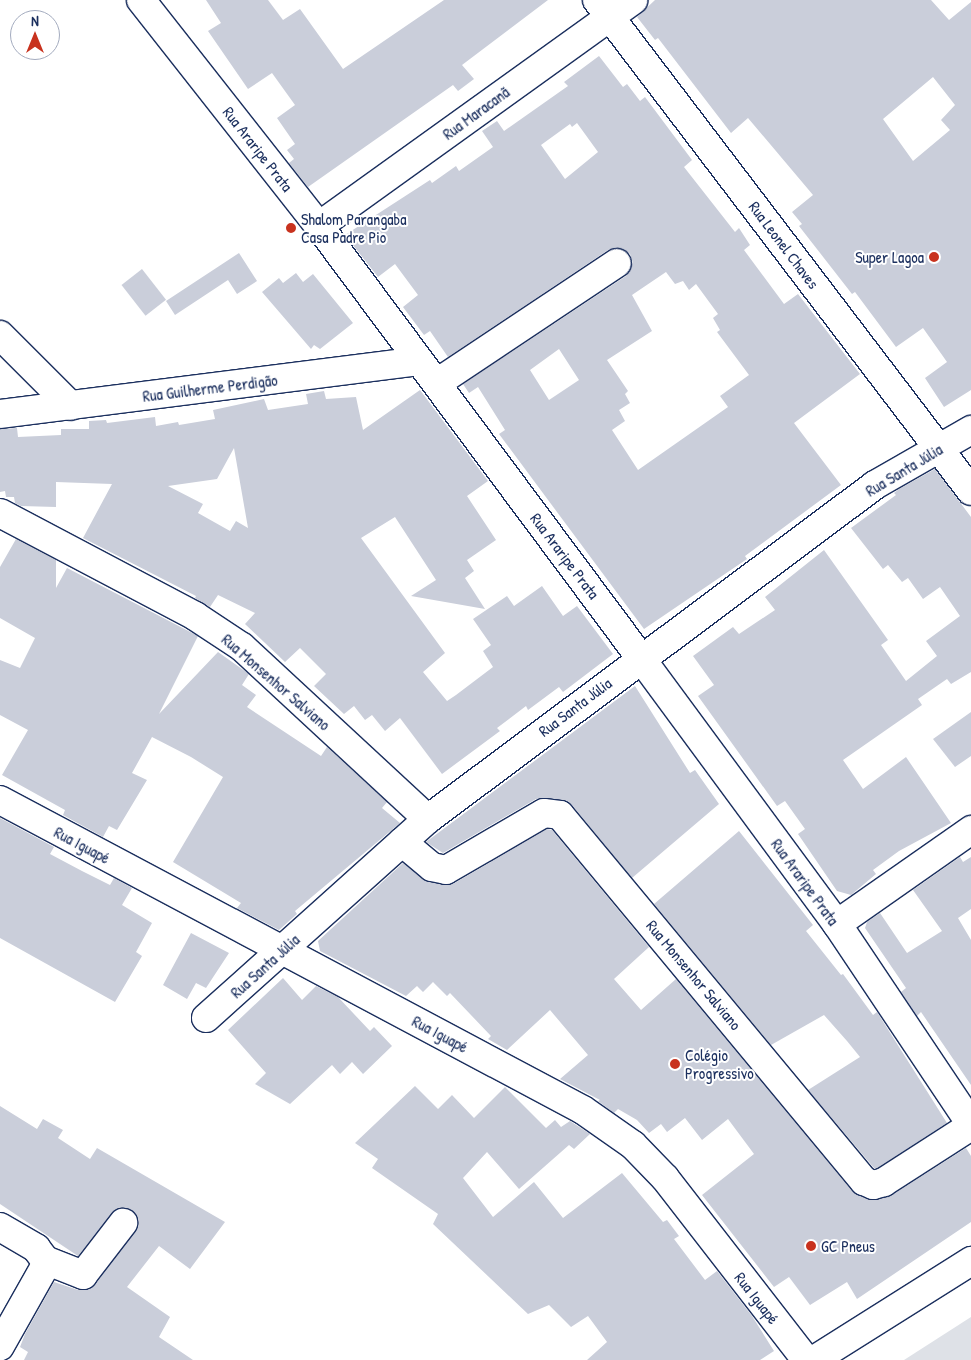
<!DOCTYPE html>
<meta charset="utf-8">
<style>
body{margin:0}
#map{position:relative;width:971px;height:1360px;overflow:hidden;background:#fff;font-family:"Patrick Hand",sans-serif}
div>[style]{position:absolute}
.green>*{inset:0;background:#dee1e7}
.building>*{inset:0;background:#caceda;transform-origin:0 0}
.roads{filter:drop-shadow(1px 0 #1b2f5e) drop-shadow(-1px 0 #1b2f5e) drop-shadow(0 1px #1b2f5e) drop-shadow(0 -1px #1b2f5e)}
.minor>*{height:28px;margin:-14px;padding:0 14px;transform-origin:14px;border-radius:14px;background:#fff}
.major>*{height:28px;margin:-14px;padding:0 14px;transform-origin:14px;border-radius:14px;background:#fff}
.dots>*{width:14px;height:14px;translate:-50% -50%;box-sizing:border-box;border:2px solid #fff;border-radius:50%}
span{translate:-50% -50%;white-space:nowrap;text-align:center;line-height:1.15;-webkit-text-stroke:4px #fff;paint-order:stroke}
.street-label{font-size:16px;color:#1b2f5e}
.poi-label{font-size:16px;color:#1b2f5e}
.left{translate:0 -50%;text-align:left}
.right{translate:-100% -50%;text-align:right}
.north{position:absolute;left:10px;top:10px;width:50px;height:50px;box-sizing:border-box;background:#fff;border:1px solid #a4acbf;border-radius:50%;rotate:0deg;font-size:14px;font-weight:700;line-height:20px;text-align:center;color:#1b2f5e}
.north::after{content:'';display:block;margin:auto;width:18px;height:22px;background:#c8321e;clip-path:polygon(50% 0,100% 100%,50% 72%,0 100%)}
</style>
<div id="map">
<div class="green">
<div style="clip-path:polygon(971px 1317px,971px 1360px,904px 1360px)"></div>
</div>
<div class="building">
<div style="clip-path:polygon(206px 0,268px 0,283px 20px,300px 9px,343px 69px,444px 0,548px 0,462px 65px,474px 79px,458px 91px,453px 85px,308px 187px,289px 163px,294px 159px,287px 150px,295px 144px,277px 118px,295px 105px,272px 73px,248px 89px,208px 31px,221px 23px)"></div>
<div style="clip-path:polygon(evenodd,655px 0,931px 0,949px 20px,971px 2px,971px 390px,944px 407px,925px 378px,947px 362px,923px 328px,896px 347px,855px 292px,852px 294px,799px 226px,802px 224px,792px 212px,813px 195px,748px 118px,731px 133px,658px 38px,655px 40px,637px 17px,655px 0,933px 77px,955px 105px,941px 120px,950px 130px,913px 161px,883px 119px,933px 77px)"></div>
<div style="clip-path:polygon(evenodd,599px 56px,623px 87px,627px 84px,640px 101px,645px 97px,692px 160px,684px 167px,735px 232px,739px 228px,750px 245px,744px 250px,784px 304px,798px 294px,860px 374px,794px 423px,841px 485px,745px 556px,747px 559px,644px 629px,499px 434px,505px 430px,478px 387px,469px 393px,463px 384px,626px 276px,633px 262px,630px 254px,616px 247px,608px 250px,448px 357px,430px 331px,424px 335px,403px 307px,418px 295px,395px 264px,378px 277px,345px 235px,430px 180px,432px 183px,456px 166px,459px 171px,493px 147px,482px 131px,497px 121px,504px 131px,568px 86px,564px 82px,599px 56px,577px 123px,598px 152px,565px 179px,541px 145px,570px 124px,572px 127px,577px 123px,599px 56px,666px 272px,675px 284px,683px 281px,689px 290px,696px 284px,718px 314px,713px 318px,720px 330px,717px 332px,749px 375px,720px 396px,728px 407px,638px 470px,612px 430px,625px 421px,619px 410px,630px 403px,625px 394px,628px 391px,607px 360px,652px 331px,632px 295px,666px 272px,599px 56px,559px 349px,579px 380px,549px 400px,530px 370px,559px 349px)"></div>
<div style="clip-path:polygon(239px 253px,257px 281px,237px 294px,228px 280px,175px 315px,166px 301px)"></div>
<div style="left:142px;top:269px;width:39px;height:26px;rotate:52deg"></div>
<div style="clip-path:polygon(296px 273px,303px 282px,313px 274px,353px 323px,320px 349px,314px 345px,311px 349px,262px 292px,279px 278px,283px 283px)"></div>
<div style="clip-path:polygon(evenodd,420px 390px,488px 481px,467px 496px,496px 540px,467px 560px,474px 571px,465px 578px,485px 609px,411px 596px,436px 580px,395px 517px,361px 538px,445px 653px,423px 672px,447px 701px,456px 695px,493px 667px,483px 651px,491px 645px,473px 619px,507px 596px,514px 606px,542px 586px,563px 616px,577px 606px,613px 654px,563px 692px,559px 687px,528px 710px,526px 706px,497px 728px,500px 731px,442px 774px,400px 718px,385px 731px,372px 715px,365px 720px,354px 706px,344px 714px,314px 686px,326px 674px,300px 648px,285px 662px,245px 624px,255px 613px,218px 595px,210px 607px,195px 598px,196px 596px,83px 538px,112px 484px,56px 482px,56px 507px,21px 506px,15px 503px,14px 497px,6px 497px,5px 491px,0 492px,0 429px,17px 428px,18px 437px,61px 435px,61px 429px,89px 429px,89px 421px,106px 420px,107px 423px,155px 417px,156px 426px,178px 422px,179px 425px,215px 419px,213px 410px,264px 399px,268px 410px,308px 404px,306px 394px,324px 391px,326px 399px,356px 397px,363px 430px,420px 390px,234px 448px,248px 528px,236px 521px,230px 531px,198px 513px,203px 504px,168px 486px,217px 479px,234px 448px)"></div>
<div style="clip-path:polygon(935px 469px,971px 517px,971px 672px,951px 684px,947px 679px,918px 699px,922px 705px,843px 760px,863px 789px,906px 757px,951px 823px,899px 851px,873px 870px,876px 874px,851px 895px,837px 891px,798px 834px,805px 829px,785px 801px,777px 806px,698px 696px,714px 685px,693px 656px,733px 627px,739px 634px,775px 610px,765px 597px,824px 550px,888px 640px,881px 645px,906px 681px,937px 656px,926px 641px,960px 616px,940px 587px,923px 599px,908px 578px,902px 582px,888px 565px,883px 569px,851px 528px,896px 495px,894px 493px,899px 489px)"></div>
<div style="clip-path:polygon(16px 539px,56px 560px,56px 588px,67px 568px,198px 636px,159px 714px,218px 652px,249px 674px,242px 685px,256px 695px,247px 707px,321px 756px,327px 747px,387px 802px,382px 808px,400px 823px,295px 911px,297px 914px,279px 930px,237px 908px,241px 903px,173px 862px,223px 777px,191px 757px,152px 737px,132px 773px,147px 780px,117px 830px,109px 826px,103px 837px,63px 815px,65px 810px,2px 775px,28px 730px,0 715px,0 660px,20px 668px,35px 638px,0 618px,0 567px)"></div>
<div style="clip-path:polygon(635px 686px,690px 773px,695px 770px,719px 804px,632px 878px,572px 805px,562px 800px,536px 799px,443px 853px,426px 842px)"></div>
<div style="clip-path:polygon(971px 712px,971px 756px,955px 767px,933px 739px)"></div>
<div style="clip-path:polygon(0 818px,54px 847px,50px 854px,82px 871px,110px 885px,114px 878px,132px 888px,122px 905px,152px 923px,136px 952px,142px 956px,115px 1002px,0 938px)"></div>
<div style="clip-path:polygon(547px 829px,552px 830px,649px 947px,614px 979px,641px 1010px,676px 979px,852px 1191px,867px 1199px,892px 1195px,966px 1148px,971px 1156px,971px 1222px,857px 1299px,847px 1282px,810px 1305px,789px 1277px,774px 1287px,702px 1195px,754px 1154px,728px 1119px,702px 1140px,685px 1118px,667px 1132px,661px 1124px,649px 1133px,637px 1120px,618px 1109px,614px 1113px,598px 1101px,600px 1100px,560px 1079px,588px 1055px,550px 1010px,507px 1050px,488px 1039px,491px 1036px,450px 993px,447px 996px,433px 982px,423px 992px,417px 986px,406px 996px,320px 951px,318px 941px,403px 863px,428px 882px,453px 884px)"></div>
<div style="clip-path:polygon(739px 831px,813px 925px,806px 931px,841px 975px,843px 974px,873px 1015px,877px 1012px,947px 1123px,878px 1168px,874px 1168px,808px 1090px,860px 1057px,847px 1041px,824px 1015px,771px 1045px,654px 904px)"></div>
<div style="clip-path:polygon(960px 857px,963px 862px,971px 857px,971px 909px,958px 918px,971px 940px,971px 1085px,921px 1012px,917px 1016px,901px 992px,906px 988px,865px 928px,867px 922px,880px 913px,907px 953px,942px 931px,913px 890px)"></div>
<div style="clip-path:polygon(191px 933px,229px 953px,206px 988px,196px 983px,187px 999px,163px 985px)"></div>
<div style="clip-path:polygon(283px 978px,302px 1000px,316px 986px,338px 997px,370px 1031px,374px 1027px,392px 1046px,363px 1074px,352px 1062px,340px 1074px,332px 1065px,290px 1104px,255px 1084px,266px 1073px,228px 1030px)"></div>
<div style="clip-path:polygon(415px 1086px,438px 1109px,452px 1095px,474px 1118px,505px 1087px,546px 1128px,555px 1120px,561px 1127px,570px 1121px,590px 1134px,574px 1149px,569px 1145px,519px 1189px,487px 1152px,463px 1178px,493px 1217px,534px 1182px,563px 1218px,622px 1173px,663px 1222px,667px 1220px,679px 1236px,674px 1239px,705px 1280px,717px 1271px,752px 1316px,774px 1351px,760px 1360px,587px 1360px,607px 1342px,588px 1316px,571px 1327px,549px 1305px,528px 1314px,433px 1224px,438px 1214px,372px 1168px,378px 1159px,355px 1143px)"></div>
<div style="clip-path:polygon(0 1106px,37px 1129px,43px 1119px,63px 1130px,58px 1138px,90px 1159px,97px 1148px,225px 1222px,190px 1269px,159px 1246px,127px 1287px,170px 1317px,159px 1337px,193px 1360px,24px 1360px,28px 1352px,20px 1347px,25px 1334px,54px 1282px,78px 1290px,88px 1290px,95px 1285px,138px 1225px,132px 1210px,117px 1209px,78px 1256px,0 1204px)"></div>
</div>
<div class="roads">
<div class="minor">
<div style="left:141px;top:0;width:288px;rotate:51.8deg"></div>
<div style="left:319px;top:226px;width:537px;rotate:53.32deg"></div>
<div style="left:640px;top:657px;width:332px;rotate:53.6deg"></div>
<div style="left:837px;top:924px;width:241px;rotate:56.2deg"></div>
<div style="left:597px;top:0;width:617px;rotate:52.7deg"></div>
<div style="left:319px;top:226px;width:387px;rotate:-35.7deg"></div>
<div style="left:0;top:335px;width:100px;rotate:45deg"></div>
<div style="left:437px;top:383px;width:216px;rotate:-33.7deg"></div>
<div style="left:0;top:414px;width:422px;rotate:-7.2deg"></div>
<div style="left:0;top:513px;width:221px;rotate:27.8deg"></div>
<div style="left:195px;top:616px;width:56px;rotate:33.4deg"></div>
<div style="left:242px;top:647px;width:253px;rotate:42.8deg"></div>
<div style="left:0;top:800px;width:660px;rotate:28deg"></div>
<div style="left:583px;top:1110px;width:61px;rotate:35deg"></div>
<div style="left:633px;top:1145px;width:46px;rotate:45.9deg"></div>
<div style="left:665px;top:1178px;width:230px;rotate:52.2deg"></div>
<div style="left:402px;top:842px;width:39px;rotate:40deg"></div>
<div style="left:432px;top:867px;width:14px;rotate:12deg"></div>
<div style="left:446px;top:870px;width:113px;rotate:-30.2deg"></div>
<div style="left:544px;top:813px;width:16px;rotate:7deg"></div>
<div style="left:560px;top:815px;width:476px;rotate:50.3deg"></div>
<div style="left:864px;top:1181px;width:10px;rotate:24deg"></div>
<div style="left:873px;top:1185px;width:11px;rotate:-15deg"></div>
<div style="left:884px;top:1182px;width:103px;rotate:-32.8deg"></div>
<div style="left:837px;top:924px;width:164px;rotate:-35deg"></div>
<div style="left:206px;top:1018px;width:298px;rotate:-41.9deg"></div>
<div style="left:428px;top:819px;width:558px;rotate:-36.77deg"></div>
<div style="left:875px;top:485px;width:111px;rotate:-29.8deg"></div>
<div style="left:0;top:1227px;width:42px;rotate:30.3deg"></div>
<div style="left:36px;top:1248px;width:15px;rotate:53deg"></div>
<div style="left:45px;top:1260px;width:8px;rotate:97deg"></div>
<div style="left:44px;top:1268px;width:90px;rotate:119.4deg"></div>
<div style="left:45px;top:1260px;width:41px;rotate:21.5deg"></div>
<div style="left:83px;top:1275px;width:66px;rotate:-52.4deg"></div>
</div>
<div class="major">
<div style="left:814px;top:1360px;width:186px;rotate:-32.2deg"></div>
</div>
</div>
<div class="dots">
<div style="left:291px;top:228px;background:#c8321e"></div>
<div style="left:934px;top:257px;background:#c8321e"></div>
<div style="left:675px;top:1064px;background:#c8321e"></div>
<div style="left:811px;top:1246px;background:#c8321e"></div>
</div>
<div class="street-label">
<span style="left:476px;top:113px;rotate:-36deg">Rua Maracanã</span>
<span style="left:258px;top:149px;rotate:52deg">Rua Araripe Prata</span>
<span style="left:784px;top:245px;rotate:53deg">Rua Leonel Chaves</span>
<span style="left:210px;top:388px;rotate:-7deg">Rua Guilherme Perdigão</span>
<span style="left:904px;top:470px;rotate:-31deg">Rua Santa Júlia</span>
<span style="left:565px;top:556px;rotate:53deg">Rua Araripe Prata</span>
<span style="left:276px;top:682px;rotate:41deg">Rua Monsenhor Salviano</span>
<span style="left:575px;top:707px;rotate:-37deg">Rua Santa Júlia</span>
<span style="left:82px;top:845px;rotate:28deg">Rua Iguapé</span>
<span style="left:805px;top:882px;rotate:54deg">Rua Araripe Prata</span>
<span style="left:265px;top:966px;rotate:-42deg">Rua Santa Júlia</span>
<span style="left:694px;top:975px;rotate:50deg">Rua Monsenhor Salviano</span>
<span style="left:440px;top:1034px;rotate:28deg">Rua Iguapé</span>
<span style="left:757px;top:1298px;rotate:52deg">Rua Iguapé</span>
</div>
<div class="poi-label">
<span class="left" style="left:301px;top:228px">Shalom Parangaba<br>Casa Padre Pio</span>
<span class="right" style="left:924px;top:257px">Super Lagoa</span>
<span class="left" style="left:685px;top:1064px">Colégio<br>Progressivo</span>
<span class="left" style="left:821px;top:1246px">GC Pneus</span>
</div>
<div class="north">N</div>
</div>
